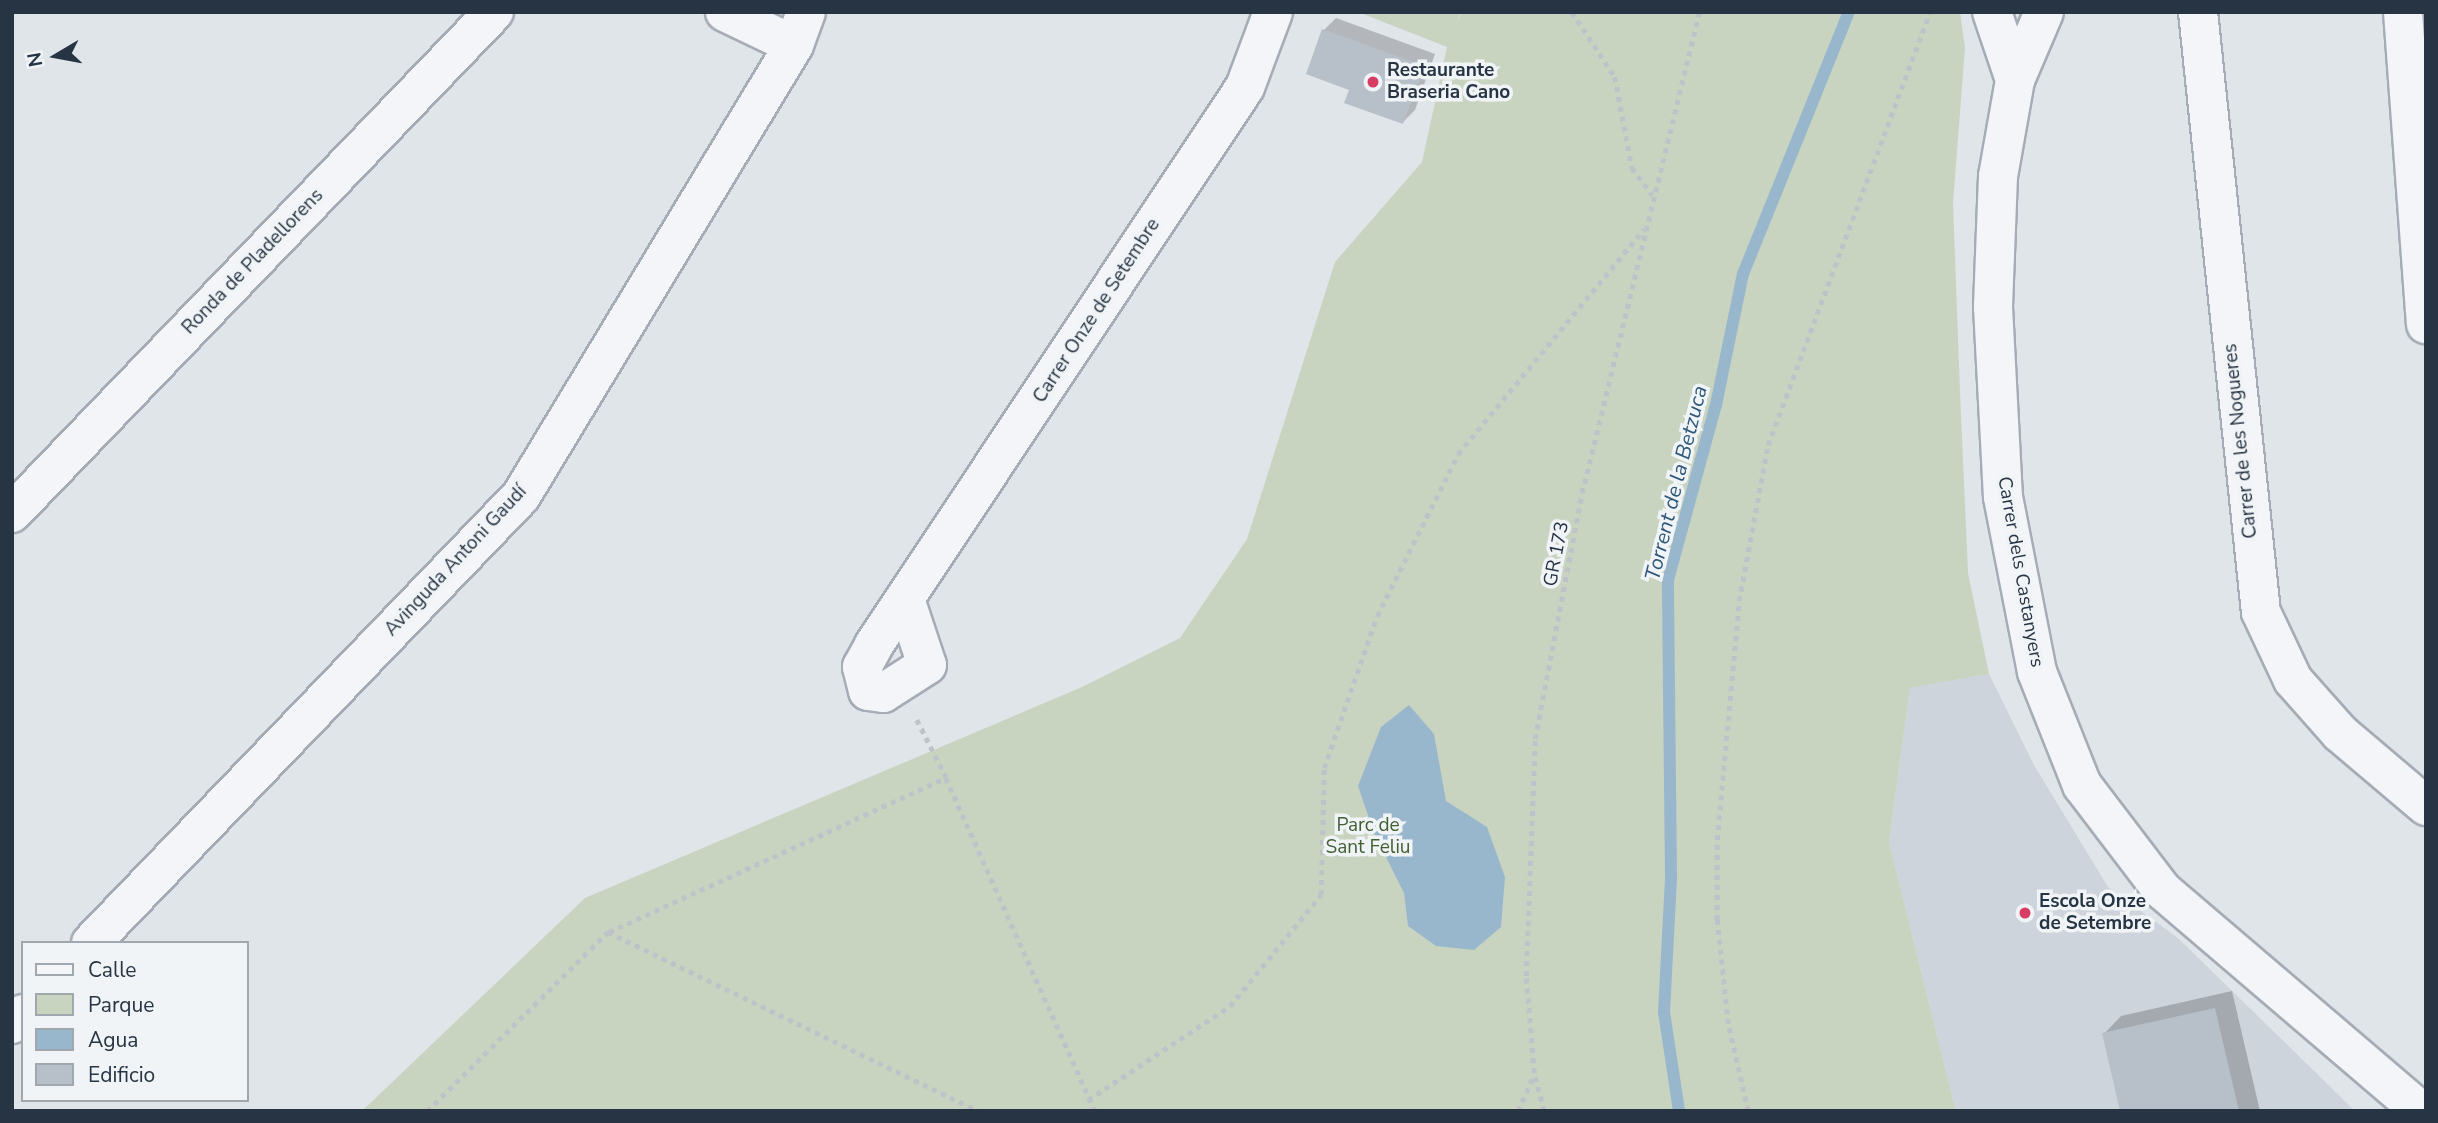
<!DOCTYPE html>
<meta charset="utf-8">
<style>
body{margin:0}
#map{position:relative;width:2438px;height:1123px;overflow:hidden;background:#e0e5ea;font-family:"Nunito Sans",sans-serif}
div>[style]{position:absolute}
.built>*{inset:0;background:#ced4dc}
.green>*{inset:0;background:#c8d4c0}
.water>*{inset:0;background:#98b7cd}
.shadow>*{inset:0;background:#0003}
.stream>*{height:12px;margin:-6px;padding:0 6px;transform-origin:6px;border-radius:6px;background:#98b7cd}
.building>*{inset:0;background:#b7bfc8}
.path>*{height:4.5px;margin-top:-2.25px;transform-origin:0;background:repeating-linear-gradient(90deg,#bec3c9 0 5px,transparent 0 10px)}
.roads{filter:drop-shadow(2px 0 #a5acb5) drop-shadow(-2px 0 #a5acb5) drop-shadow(0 2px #a5acb5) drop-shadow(0 -2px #a5acb5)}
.minor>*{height:38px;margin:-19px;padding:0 19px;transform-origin:19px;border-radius:19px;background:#f3f5f8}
.dots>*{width:19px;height:19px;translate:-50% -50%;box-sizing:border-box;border:4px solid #f0f4f7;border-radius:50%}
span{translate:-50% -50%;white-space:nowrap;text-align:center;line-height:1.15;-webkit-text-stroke:7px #f0f4f7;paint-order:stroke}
.poi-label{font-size:19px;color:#273443;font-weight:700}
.left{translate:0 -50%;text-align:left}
.street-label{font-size:19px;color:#273443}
.park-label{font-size:19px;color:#415f33}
.water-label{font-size:21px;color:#2e587a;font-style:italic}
.frame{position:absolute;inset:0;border:14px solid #273443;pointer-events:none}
.legend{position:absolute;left:21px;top:941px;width:228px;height:161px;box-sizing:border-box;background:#f0f4f7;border:2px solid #a0a7af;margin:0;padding:9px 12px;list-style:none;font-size:21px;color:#273443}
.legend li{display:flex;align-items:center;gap:14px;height:35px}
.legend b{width:35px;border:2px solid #a0a7af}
.north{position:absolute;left:21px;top:21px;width:70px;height:70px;-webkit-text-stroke:5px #f0f4f7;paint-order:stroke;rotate:260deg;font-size:19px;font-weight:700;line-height:28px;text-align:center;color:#273443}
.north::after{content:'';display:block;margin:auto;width:24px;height:32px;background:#273443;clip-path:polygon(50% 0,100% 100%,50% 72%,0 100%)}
</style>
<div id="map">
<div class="built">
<div style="clip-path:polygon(1989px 674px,2034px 765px,2108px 887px,2178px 938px,2355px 1111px,1956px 1111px,1889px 842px,1910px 688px)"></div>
</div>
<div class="green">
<div style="clip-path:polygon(1358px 12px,1460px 12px,1457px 23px,1461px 12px,1960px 12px,1965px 48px,1953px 203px,1960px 392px,1968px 573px,1989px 674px,1910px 688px,1889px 842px,1956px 1111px,362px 1111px,585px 898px,1082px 687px,1180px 638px,1247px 539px,1335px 262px,1422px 162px,1447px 47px)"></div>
</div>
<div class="water">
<div style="clip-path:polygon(1409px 705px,1434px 734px,1446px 801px,1487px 827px,1505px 877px,1501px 927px,1474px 950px,1436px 946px,1408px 926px,1404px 893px,1374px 833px,1358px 786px,1381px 727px)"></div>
</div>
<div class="shadow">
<div style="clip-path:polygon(1336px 18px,1435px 54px,1415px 110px,1403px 122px,1351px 89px,1324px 30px)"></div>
<div style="clip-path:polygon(2232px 991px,2260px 1111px,2121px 1111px,2104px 1034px,2121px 1016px)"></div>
</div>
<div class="stream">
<div style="left:1679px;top:1111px;width:100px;rotate:-98.6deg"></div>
<div style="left:1664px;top:1012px;width:134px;rotate:-87deg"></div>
<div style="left:1671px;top:878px;width:298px;rotate:-90.6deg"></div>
<div style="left:1668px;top:580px;width:181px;rotate:-74.7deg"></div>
<div style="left:1716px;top:405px;width:134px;rotate:-78.4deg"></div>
<div style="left:1743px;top:274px;width:283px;rotate:-68deg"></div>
</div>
<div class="building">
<div style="clip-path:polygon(1322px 29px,1425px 66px,1403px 124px,1344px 103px,1349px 90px,1306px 74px)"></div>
<div style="clip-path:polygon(2215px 1008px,2239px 1111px,2120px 1111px,2102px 1033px)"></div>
</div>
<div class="path">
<div style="left:1572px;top:12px;width:78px;rotate:56.5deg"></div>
<div style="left:1615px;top:77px;width:93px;rotate:79.4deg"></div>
<div style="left:1632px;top:168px;width:34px;rotate:53deg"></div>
<div style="left:946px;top:778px;width:365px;rotate:65.9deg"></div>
<div style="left:609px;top:932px;width:371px;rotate:-24.6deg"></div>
<div style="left:946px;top:778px;width:68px;rotate:-116.9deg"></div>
<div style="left:1088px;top:1100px;width:170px;rotate:-33.5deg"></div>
<div style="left:1230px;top:1006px;width:144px;rotate:-50.7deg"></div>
<div style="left:1321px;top:895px;width:127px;rotate:-88.6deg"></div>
<div style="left:1324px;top:768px;width:161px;rotate:-70.8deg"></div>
<div style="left:1377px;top:616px;width:181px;rotate:-63.4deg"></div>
<div style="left:1458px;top:454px;width:292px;rotate:-50.4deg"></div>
<div style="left:427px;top:1111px;width:255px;rotate:-44.7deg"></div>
<div style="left:608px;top:932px;width:411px;rotate:25.8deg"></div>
<div style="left:1518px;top:1111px;width:40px;rotate:-66.6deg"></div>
<div style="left:1544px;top:1111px;width:39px;rotate:-105deg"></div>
<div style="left:1534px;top:1073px;width:97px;rotate:-94.7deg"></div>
<div style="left:1526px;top:976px;width:237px;rotate:-87.8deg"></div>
<div style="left:1535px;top:739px;width:250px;rotate:-79.2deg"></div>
<div style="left:1582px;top:493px;width:495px;rotate:-76.3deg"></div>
<div style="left:1748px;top:1111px;width:89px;rotate:-102.9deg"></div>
<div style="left:1728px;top:1024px;width:105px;rotate:-96deg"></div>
<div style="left:1717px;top:920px;width:80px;rotate:-90deg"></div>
<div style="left:1717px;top:840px;width:240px;rotate:-84.7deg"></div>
<div style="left:1739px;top:601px;width:159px;rotate:-79.5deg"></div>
<div style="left:1768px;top:445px;width:462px;rotate:-69.5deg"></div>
</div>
<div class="roads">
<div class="minor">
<div style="left:725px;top:12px;width:76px;rotate:25.6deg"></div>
<div style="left:1992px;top:12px;width:72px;rotate:71.3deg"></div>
<div style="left:2044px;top:12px;width:74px;rotate:113.1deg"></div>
<div style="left:2015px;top:80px;width:97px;rotate:100deg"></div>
<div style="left:1998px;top:176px;width:131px;rotate:92.2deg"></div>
<div style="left:1993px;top:307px;width:190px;rotate:87deg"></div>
<div style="left:2003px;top:497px;width:178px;rotate:79deg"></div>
<div style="left:2037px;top:672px;width:122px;rotate:68.3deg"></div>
<div style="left:2082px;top:785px;width:132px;rotate:52.7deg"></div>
<div style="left:2162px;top:890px;width:340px;rotate:40.5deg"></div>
<div style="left:2198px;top:12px;width:603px;rotate:84.01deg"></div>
<div style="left:2261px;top:612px;width:75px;rotate:64.8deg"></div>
<div style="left:2293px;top:680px;width:71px;rotate:48.4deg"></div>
<div style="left:2340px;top:733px;width:113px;rotate:40.3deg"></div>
<div style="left:2403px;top:12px;width:313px;rotate:85.8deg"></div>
<div style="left:12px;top:513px;width:695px;rotate:-46.11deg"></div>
<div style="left:906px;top:602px;width:66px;rotate:71.6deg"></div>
<div style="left:927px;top:665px;width:52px;rotate:147.5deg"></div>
<div style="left:883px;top:693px;width:15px;rotate:-172deg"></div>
<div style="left:868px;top:691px;width:25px;rotate:-104deg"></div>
<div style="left:862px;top:667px;width:25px;rotate:-61deg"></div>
<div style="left:874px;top:645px;width:670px;rotate:-56.38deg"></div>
<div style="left:1245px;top:87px;width:80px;rotate:-69.5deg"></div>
<div style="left:91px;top:943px;width:620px;rotate:-46.11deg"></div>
<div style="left:521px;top:496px;width:527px;rotate:-58.81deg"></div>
<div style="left:794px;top:45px;width:35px;rotate:-70deg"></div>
<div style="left:12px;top:1024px;width:15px;rotate:-42deg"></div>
</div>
</div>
<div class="dots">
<div style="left:1373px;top:82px;background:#d83c64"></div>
<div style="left:2025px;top:913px;background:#d83c64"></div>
</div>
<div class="poi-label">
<span class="left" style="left:1387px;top:82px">Restaurante<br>Braseria Cano</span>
<span class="left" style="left:2039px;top:913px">Escola Onze<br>de Setembre</span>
</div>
<div class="street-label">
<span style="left:253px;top:262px;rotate:-46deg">Ronda de Pladellorens</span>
<span style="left:1097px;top:311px;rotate:-57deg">Carrer Onze de Setembre</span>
<span style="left:2241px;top:441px;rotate:-96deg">Carrer de les Nogueres</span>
<span style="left:1557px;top:554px;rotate:-79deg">GR 173</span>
<span style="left:456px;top:561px;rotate:-47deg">Avinguda Antoni Gaudí</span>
<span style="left:2020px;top:572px;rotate:80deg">Carrer dels Castanyers</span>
</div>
<div class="park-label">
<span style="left:1368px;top:837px">Parc de<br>Sant Feliu</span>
</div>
<div class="water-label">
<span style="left:1676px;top:483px;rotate:-76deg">Torrent de la Betzuca</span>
</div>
<div class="frame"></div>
<ul class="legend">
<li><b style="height:9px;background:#f3f5f8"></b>Calle</li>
<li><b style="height:19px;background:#c8d4c0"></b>Parque</li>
<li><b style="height:19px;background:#98b7cd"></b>Agua</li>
<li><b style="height:19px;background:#b7bfc8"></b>Edificio</li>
</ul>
<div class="north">N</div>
</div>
